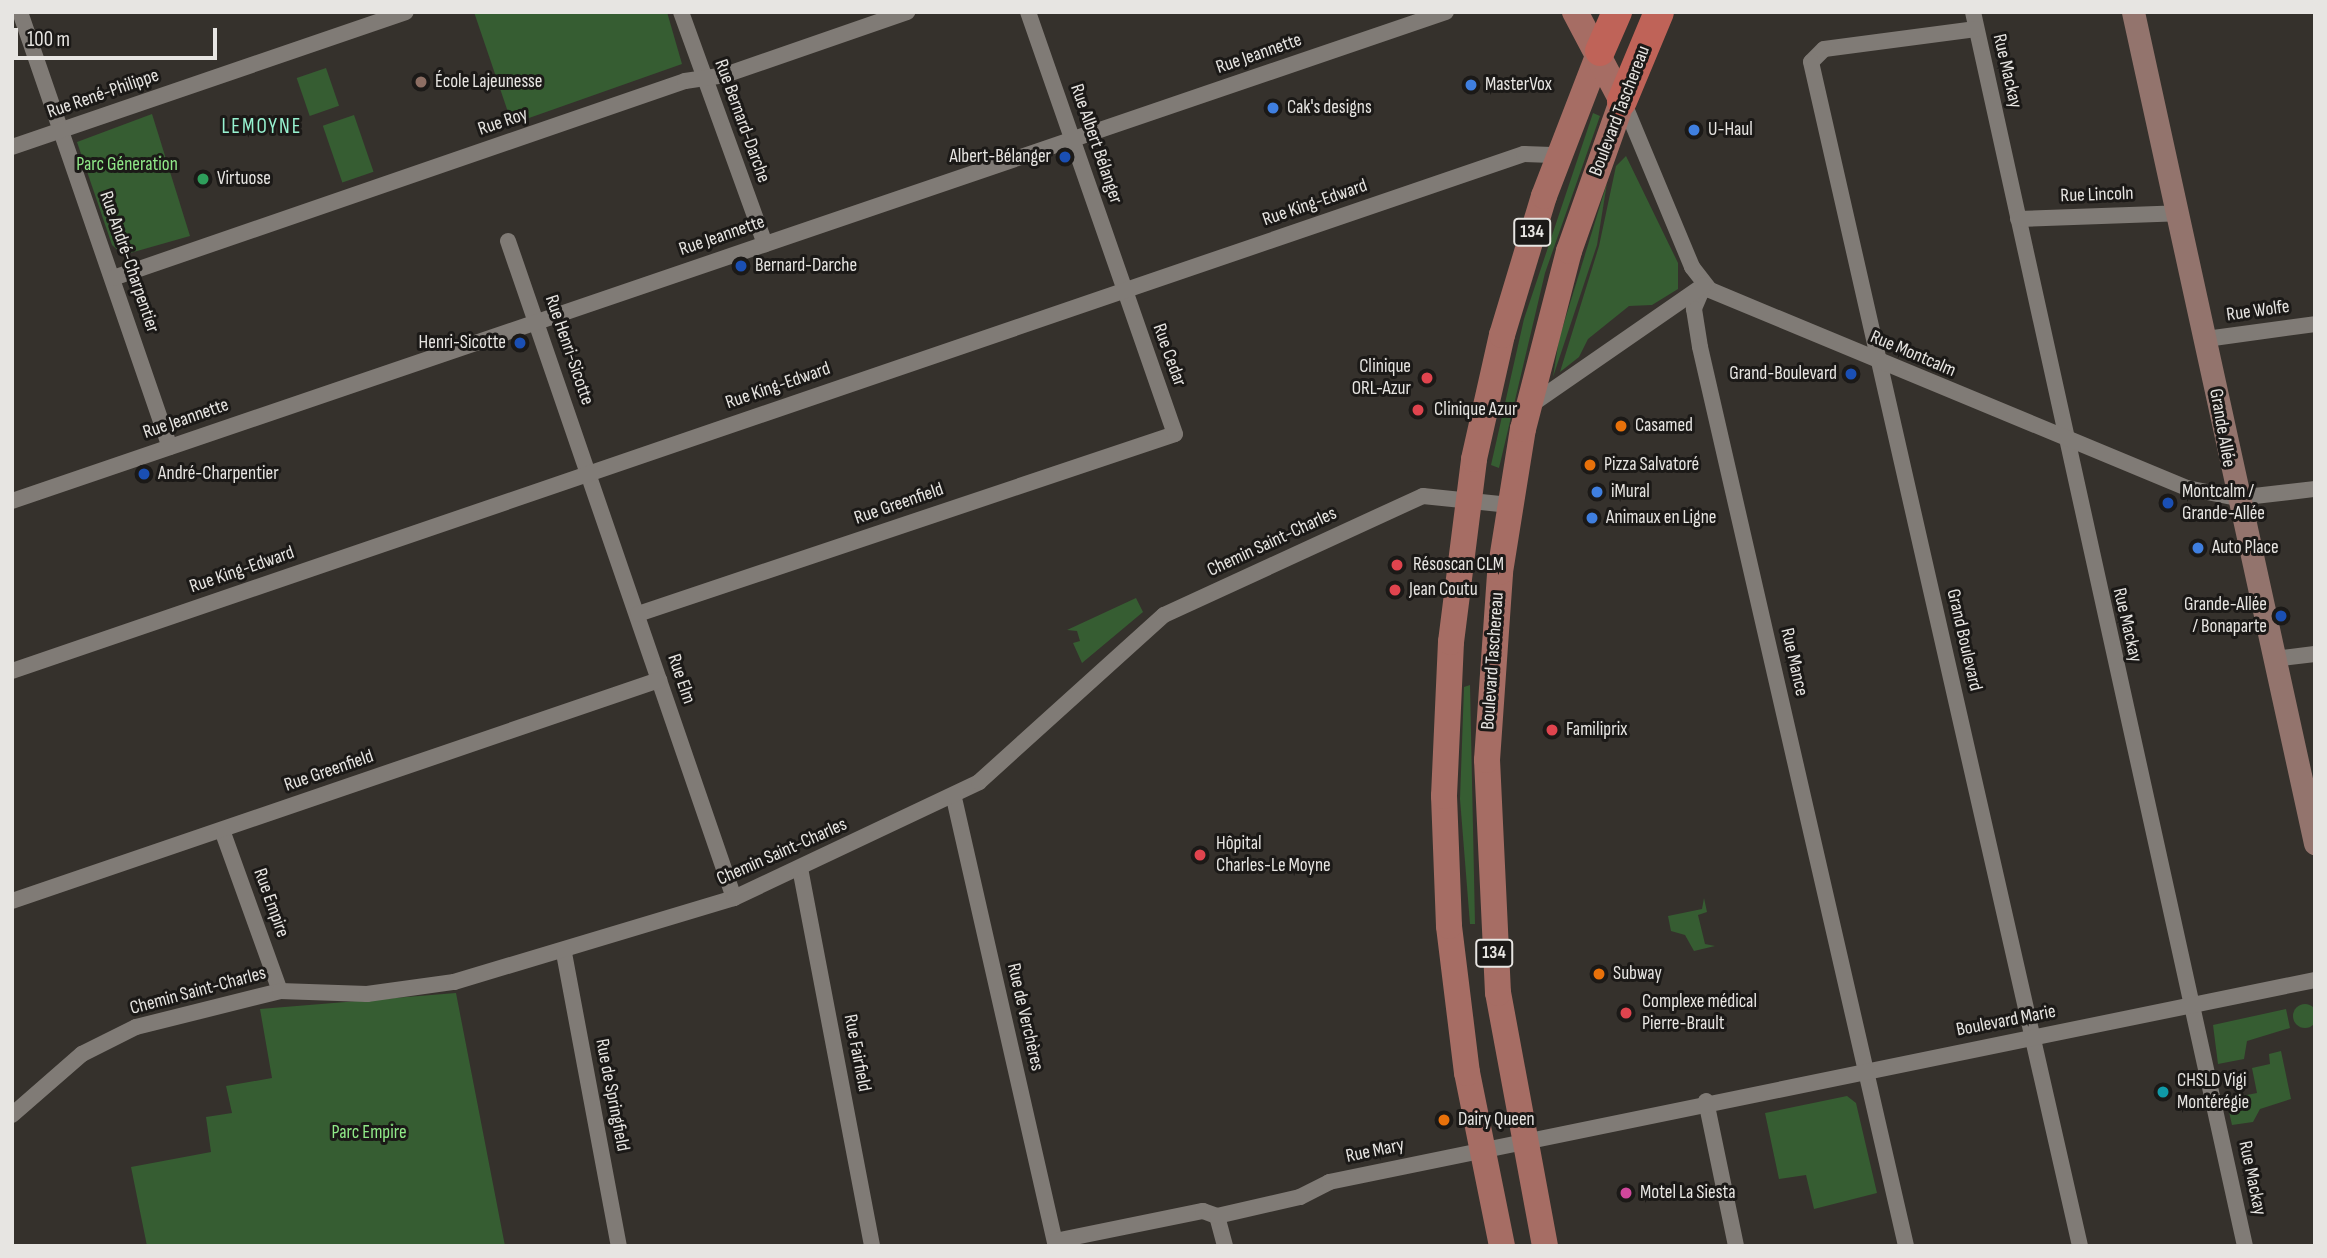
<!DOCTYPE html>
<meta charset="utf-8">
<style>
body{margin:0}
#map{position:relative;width:2327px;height:1258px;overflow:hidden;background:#35312c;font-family:"Sofia Sans Condensed",sans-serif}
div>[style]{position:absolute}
.green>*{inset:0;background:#365d32;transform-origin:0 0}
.round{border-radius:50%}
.street>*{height:16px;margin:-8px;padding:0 8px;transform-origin:8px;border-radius:8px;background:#807b76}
.secondary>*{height:23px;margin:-11.5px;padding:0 11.5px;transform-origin:11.5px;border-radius:11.5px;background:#93746d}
.primary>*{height:26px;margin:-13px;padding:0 13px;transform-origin:13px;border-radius:13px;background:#a66d64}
.highway>*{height:30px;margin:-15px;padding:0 15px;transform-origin:15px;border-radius:15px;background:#bf6358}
.dots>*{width:19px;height:19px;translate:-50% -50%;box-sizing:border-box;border:4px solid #1b1917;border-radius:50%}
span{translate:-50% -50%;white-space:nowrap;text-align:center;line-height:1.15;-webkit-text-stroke:6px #1b1917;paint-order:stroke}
.shield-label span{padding:2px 5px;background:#1b1917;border:2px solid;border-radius:5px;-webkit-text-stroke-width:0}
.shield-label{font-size:18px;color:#e7e5e2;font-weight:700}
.street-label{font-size:19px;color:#e7e5e2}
.poi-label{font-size:19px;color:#e7e5e2}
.left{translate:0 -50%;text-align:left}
.right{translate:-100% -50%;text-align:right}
.park-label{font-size:19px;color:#90e988}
.neighbourhood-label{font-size:21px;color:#97f3d1;letter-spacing:2px}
.frame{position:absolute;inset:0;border:14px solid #e7e5e2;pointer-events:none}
.scale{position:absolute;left:14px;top:28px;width:203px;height:32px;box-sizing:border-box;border:4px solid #e7e5e2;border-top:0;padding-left:9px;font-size:21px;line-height:24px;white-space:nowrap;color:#e7e5e2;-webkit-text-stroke:5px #1b1917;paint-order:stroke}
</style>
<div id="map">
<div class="green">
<div style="clip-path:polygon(474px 12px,667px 12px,682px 64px,512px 124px)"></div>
<div style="left:326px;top:68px;width:40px;height:31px;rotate:71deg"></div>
<div style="clip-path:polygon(1593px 113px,1600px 116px,1545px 273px,1499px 468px,1491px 465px,1524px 319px)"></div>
<div style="clip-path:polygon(152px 114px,190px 236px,123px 255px,112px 245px,77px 142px)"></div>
<div style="left:354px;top:115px;width:60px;height:33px;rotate:71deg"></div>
<div style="clip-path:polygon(1626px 156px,1678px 263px,1678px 289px,1652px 305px,1629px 306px,1588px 339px,1579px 357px,1560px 372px,1599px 246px,1616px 166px)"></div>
<div style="clip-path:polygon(1607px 183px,1597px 245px,1553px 377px,1559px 339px)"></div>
<div style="clip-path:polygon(1136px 598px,1143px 612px,1082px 663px,1073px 643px,1080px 641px,1077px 631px,1067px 630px)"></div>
<div style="clip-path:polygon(1470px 685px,1475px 924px,1470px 924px,1460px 799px,1464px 687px)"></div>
<div style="clip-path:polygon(1704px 898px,1707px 912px,1698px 915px,1705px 944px,1715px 946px,1694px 951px,1685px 935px,1671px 931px,1668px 916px,1702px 909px)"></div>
<div style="clip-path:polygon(456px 993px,505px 1246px,147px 1246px,131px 1167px,211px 1152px,206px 1117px,232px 1113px,226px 1086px,272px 1078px,260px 1009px)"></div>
<div class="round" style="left:2293px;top:1004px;width:24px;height:24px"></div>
<div style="clip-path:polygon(2286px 1009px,2290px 1028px,2247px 1041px,2244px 1059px,2218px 1064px,2213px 1025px)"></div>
<div style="clip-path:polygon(2281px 1051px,2291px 1099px,2260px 1109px,2253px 1122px,2232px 1125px,2226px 1099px,2257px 1093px,2252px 1068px,2270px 1064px,2269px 1054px)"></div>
<div style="clip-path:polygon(1847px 1096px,1856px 1103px,1877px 1193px,1814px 1209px,1806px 1175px,1779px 1179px,1765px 1113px)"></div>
</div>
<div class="street">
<div style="left:20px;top:12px;width:460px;rotate:71deg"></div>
<div style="left:681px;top:12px;width:247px;rotate:70.1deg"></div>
<div style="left:1973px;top:12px;width:1264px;rotate:77.57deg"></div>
<div style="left:1976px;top:29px;width:153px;rotate:172.5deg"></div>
<div style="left:1824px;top:49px;width:18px;rotate:135deg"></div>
<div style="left:1811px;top:62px;width:1214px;rotate:77.2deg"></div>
<div style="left:1623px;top:101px;width:180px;rotate:67.4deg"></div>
<div style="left:1692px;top:267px;width:29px;rotate:52deg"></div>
<div style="left:1710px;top:290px;width:516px;rotate:22.54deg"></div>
<div style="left:2187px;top:488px;width:51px;rotate:11.3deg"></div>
<div style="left:2237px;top:498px;width:79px;rotate:-6.6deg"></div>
<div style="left:12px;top:147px;width:416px;rotate:-18.9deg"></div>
<div style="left:2018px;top:219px;width:160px;rotate:-2.1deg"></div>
<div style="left:508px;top:241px;width:695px;rotate:71.02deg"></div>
<div style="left:113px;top:278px;width:605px;rotate:-19deg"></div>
<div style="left:685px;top:81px;width:40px;rotate:-8.5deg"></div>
<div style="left:725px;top:75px;width:193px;rotate:-19.1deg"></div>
<div style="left:1704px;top:285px;width:26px;rotate:113deg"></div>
<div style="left:1694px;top:309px;width:38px;rotate:81deg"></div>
<div style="left:1700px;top:347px;width:922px;rotate:77.09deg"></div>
<div style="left:2206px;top:339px;width:110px;rotate:-7.8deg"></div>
<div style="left:1528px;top:407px;width:214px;rotate:-34.7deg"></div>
<div style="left:12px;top:501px;width:1515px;rotate:-18.83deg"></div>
<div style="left:638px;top:614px;width:566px;rotate:-18.53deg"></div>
<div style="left:1175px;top:434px;width:447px;rotate:-109.2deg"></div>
<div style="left:2273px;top:659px;width:42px;rotate:-6.8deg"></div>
<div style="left:12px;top:671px;width:1598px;rotate:-18.88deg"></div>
<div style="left:1524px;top:154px;width:35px;rotate:2deg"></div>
<div style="left:954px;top:798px;width:459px;rotate:77.2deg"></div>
<div style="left:222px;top:830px;width:171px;rotate:70.2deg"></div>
<div style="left:800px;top:868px;width:385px;rotate:79.2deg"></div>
<div style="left:12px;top:901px;width:684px;rotate:-18.86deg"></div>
<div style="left:564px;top:953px;width:298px;rotate:79.4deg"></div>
<div style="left:1706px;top:1101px;width:148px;rotate:78.3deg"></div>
<div style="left:12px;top:1115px;width:93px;rotate:-41.1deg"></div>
<div style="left:82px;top:1054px;width:60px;rotate:-26.6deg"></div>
<div style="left:136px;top:1027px;width:148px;rotate:-14deg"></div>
<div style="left:280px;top:991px;width:87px;rotate:2deg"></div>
<div style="left:367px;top:994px;width:88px;rotate:-7.9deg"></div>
<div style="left:454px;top:982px;width:292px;rotate:-16.7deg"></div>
<div style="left:734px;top:898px;width:271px;rotate:-25.3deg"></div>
<div style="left:979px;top:782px;width:249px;rotate:-42.1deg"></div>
<div style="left:1164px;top:615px;width:285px;rotate:-24.7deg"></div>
<div style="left:1423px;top:496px;width:87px;rotate:5.9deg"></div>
<div style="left:1217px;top:1216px;width:31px;rotate:75deg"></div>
<div style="left:1055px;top:1241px;width:151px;rotate:-11.5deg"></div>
<div style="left:1203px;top:1211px;width:15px;rotate:20deg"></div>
<div style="left:1217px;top:1216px;width:85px;rotate:-12.9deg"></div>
<div style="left:1300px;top:1197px;width:33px;rotate:-27deg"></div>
<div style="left:1329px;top:1182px;width:1006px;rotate:-11.58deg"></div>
</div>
<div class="secondary">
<div style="left:2133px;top:12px;width:851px;rotate:77.65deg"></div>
</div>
<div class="primary">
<div style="left:1502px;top:1246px;width:177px;rotate:-101.4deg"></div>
<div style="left:1467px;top:1073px;width:148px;rotate:-97deg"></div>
<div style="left:1449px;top:926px;width:130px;rotate:-92.2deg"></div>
<div style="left:1444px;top:796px;width:154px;rotate:-87.4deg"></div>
<div style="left:1451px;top:642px;width:184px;rotate:-82.8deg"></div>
<div style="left:1474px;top:459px;width:127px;rotate:-77.3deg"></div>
<div style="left:1502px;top:335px;width:145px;rotate:-73.2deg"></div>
<div style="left:1544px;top:196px;width:155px;rotate:-68.9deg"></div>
<div style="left:1545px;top:1246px;width:257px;rotate:-100.5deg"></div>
<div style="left:1498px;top:993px;width:233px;rotate:-92.7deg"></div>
<div style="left:1487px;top:760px;width:188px;rotate:-86deg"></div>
<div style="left:1500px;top:572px;width:145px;rotate:-80.9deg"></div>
<div style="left:1523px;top:429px;width:184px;rotate:-75.5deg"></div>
<div style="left:1569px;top:251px;width:159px;rotate:-70.5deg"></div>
<div style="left:1622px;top:101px;width:101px;rotate:-117.8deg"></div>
</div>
<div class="highway">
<div style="left:1600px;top:51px;width:43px;rotate:-66.4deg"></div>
<div style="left:1622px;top:101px;width:96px;rotate:-67.4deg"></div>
</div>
<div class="dots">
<div style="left:421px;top:82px;background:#8d6e63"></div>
<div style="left:1471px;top:85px;background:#3f7fe0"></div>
<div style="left:1273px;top:108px;background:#3f7fe0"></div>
<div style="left:1694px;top:130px;background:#3f7fe0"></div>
<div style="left:1065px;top:157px;background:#1a4fb4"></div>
<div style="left:203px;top:179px;background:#2e9e5b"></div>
<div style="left:741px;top:266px;background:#1a4fb4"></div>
<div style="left:520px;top:343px;background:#1a4fb4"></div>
<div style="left:1851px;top:374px;background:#1a4fb4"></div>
<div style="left:1427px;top:378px;background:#e0444e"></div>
<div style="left:1418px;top:410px;background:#e0444e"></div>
<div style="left:1621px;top:426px;background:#e8710a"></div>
<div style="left:1590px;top:465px;background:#e8710a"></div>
<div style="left:144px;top:474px;background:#1a4fb4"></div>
<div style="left:1597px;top:492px;background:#3f7fe0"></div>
<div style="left:2168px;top:503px;background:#1a4fb4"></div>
<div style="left:1592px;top:518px;background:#3f7fe0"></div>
<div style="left:2198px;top:548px;background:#3f7fe0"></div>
<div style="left:1397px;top:565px;background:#e0444e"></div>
<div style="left:1395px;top:590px;background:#e0444e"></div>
<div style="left:2281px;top:616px;background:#1a4fb4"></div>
<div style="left:1552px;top:730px;background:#e0444e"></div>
<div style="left:1200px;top:855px;background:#e0444e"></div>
<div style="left:1599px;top:974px;background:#e8710a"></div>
<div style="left:1626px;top:1013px;background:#e0444e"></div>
<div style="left:2163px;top:1092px;background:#0f9aa8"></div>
<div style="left:1444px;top:1120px;background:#e8710a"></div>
<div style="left:1626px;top:1193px;background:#d1479c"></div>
</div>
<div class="shield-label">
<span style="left:1532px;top:232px">134</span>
<span style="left:1494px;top:953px">134</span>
</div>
<div class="street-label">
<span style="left:1259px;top:54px;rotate:-19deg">Rue Jeannette</span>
<span style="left:2007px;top:71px;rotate:77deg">Rue Mackay</span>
<span style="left:103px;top:94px;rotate:-19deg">Rue René-Philippe</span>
<span style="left:1620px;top:111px;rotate:-69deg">Boulevard Taschereau</span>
<span style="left:742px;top:121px;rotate:70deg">Rue Bernard-Darche</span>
<span style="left:503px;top:122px;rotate:-19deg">Rue Roy</span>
<span style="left:1096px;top:144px;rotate:71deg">Rue Albert Bélanger</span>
<span style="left:2097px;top:195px;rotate:-2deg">Rue Lincoln</span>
<span style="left:1315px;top:203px;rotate:-19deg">Rue King-Edward</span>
<span style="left:722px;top:236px;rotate:-19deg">Rue Jeannette</span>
<span style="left:129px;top:262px;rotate:71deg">Rue André-Charpentier</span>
<span style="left:2258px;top:311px;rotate:-8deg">Rue Wolfe</span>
<span style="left:569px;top:350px;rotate:71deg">Rue Henri-Sicotte</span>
<span style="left:1913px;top:354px;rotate:23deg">Rue Montcalm</span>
<span style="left:1169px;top:355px;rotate:70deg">Rue Cedar</span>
<span style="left:778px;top:386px;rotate:-19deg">Rue King-Edward</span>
<span style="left:186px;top:419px;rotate:-19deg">Rue Jeannette</span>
<span style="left:2222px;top:428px;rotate:80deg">Grande Allée</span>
<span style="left:899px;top:504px;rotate:-19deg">Rue Greenfield</span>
<span style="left:1272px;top:542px;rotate:-25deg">Chemin Saint-Charles</span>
<span style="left:242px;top:570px;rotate:-19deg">Rue King-Edward</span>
<span style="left:2127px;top:625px;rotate:77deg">Rue Mackay</span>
<span style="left:1964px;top:640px;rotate:77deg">Grand Boulevard</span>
<span style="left:1493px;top:661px;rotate:-86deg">Boulevard Taschereau</span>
<span style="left:1794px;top:662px;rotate:77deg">Rue Mance</span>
<span style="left:681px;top:679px;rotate:71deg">Rue Elm</span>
<span style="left:329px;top:771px;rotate:-19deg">Rue Greenfield</span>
<span style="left:782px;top:852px;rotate:-24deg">Chemin Saint-Charles</span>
<span style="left:271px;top:903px;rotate:70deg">Rue Empire</span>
<span style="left:198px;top:991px;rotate:-15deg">Chemin Saint-Charles</span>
<span style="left:1025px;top:1017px;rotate:77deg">Rue de Verchères</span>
<span style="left:2006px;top:1021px;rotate:-11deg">Boulevard Marie</span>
<span style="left:857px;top:1053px;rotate:79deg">Rue Fairfield</span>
<span style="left:612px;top:1095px;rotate:79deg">Rue de Springfield</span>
<span style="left:1375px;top:1151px;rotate:-12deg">Rue Mary</span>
<span style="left:2252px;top:1178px;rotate:78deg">Rue Mackay</span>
</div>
<div class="poi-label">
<span class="left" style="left:435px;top:82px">École Lajeunesse</span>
<span class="left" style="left:1485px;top:85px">MasterVox</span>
<span class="left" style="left:1287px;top:108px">Cak's designs</span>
<span class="left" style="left:1708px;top:130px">U-Haul</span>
<span class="right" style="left:1051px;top:157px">Albert-Bélanger</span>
<span class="left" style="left:217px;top:179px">Virtuose</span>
<span class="left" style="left:755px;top:266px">Bernard-Darche</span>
<span class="right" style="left:506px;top:343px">Henri-Sicotte</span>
<span class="right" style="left:1411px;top:378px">Clinique<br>ORL-Azur</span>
<span class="right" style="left:1837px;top:374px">Grand-Boulevard</span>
<span class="left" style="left:1434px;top:410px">Clinique Azur</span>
<span class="left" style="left:1635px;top:426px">Casamed</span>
<span class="left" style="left:1604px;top:465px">Pizza Salvatoré</span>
<span class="left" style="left:158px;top:474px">André-Charpentier</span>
<span class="left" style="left:1611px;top:492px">iMural</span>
<span class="left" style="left:2182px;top:503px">Montcalm /<br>Grande-Allée</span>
<span class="left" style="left:1606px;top:518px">Animaux en Ligne</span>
<span class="left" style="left:2212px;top:548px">Auto Place</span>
<span class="left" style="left:1413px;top:565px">Résoscan CLM</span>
<span class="left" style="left:1409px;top:590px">Jean Coutu</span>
<span class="right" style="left:2267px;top:616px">Grande-Allée<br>/ Bonaparte</span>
<span class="left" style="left:1566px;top:730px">Familiprix</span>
<span class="left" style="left:1216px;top:855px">Hôpital<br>Charles-Le Moyne</span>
<span class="left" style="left:1613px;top:974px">Subway</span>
<span class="left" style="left:1642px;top:1013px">Complexe médical<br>Pierre-Brault</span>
<span class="left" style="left:2177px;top:1092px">CHSLD Vigi<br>Montérégie</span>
<span class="left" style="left:1458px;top:1120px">Dairy Queen</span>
<span class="left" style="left:1640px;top:1193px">Motel La Siesta</span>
</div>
<div class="park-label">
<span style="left:127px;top:165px">Parc Géneration</span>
<span style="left:369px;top:1133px">Parc Empire</span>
</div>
<div class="neighbourhood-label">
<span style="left:262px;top:127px">LEMOYNE</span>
</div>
<div class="frame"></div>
<div class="scale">100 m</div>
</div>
